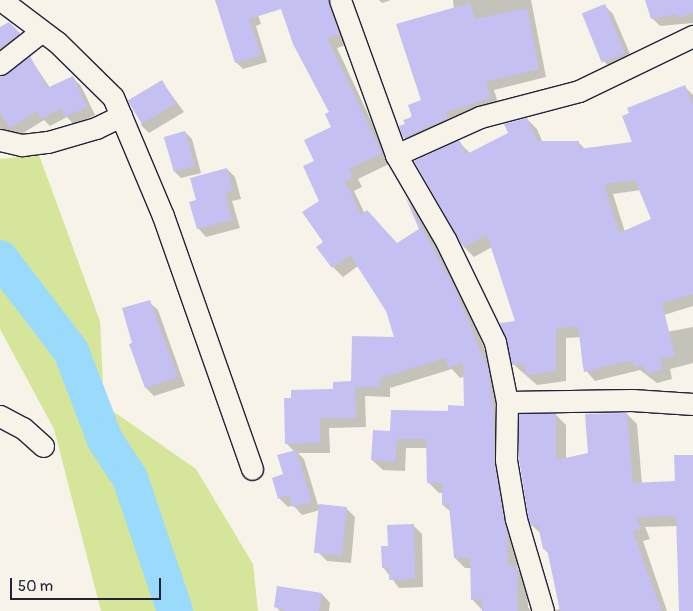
<!DOCTYPE html>
<style>
body{margin:0}
#map{position:relative;width:693px;height:611px;overflow:hidden;background:#f7f3e8;font-family:Pangolin,sans-serif}
div>[style]{position:absolute}
.green>*{inset:0;background:#d5e69a}
.shadow>*{inset:0;background:#0003}
.river>*{height:36px;margin:-18px;padding:0 18px;transform-origin:18px;border-radius:18px;background:#9adbfc}
.building>*{inset:0;background:#c5c0f2;transform-origin:0 0}
.roads{filter:drop-shadow(1px 0 #22223b) drop-shadow(-1px 0 #22223b) drop-shadow(0 1px #22223b) drop-shadow(0 -1px #22223b)}
.minor>*{height:21px;margin:-10.5px;padding:0 10.5px;transform-origin:10.5px;border-radius:10.5px;background:#f7f3e8}
span{translate:-50% -50%;white-space:nowrap;text-align:center;line-height:1.15;-webkit-text-stroke:4px #f7f3e8;paint-order:stroke}
.scale{position:absolute;left:10px;top:578px;width:151px;height:22px;box-sizing:border-box;border:2px solid #22223b;border-top:0;padding-left:6px;font-size:15px;line-height:18px;white-space:nowrap;color:#22223b;-webkit-text-stroke:4px #f7f3e8;paint-order:stroke}
</style>
<div id="map">
<div class="green">
<div style="clip-path:polygon(39px 155px,100px 321px,104px 405px,196px 469px,253px 564px,258px 611px,101px 611px,54px 429px,0 329px,0 159px)"></div>
</div>
<div class="shadow">
<div style="clip-path:polygon(216px 0,253px 0,261px 24px,256px 26px,267px 62px,243px 69px,236px 62px)"></div>
<div style="clip-path:polygon(290px 0,334px 0,348px 44px,337px 48px,391px 163px,358px 179px,362px 187px,354px 191px,365px 214px,397px 244px,421px 230px,408px 199px,414px 205px,465px 300px,497px 380px,518px 570px,527px 579px,528px 607px,531px 611px,483px 611px,472px 599px,472px 568px,465px 568px,455px 558px,451px 512px,443px 505px,443px 493px,439px 493px,429px 483px,428px 448px,406px 448px,405px 471px,383px 470px,372px 460px,391px 432px,466px 407px,465px 376px,460px 378px,452px 369px,390px 388px,390px 397px,365px 396px,366px 427px,329px 428px,330px 453px,298px 453px,304px 459px,318px 505px,346px 508px,355px 517px,351px 563px,327px 561px,319px 553px,320px 510px,302px 515px,293px 505px,288px 507px,279px 498px,294px 451px,286px 443px,334px 390px,352px 383px,396px 338px,387px 311px,358px 266px,343px 277px,333px 267px,325px 242px,316px 161px,333px 127px,330px 113px)"></div>
<div style="clip-path:polygon(379px 0,391px 0,382px 3px)"></div>
<div style="clip-path:polygon(453px 0,531px 0,546px 77px,494px 90px,499px 106px,412px 146px,404px 137px,406px 124px,422px 101px,454px 9px)"></div>
<div style="clip-path:polygon(646px 0,693px 0,693px 23px,660px 26px,652px 18px)"></div>
<div style="clip-path:polygon(604px 5px,613px 14px,633px 61px,612px 70px,604px 61px)"></div>
<div style="clip-path:polygon(9px 24px,27px 41px,0 64px,0 29px)"></div>
<div style="clip-path:polygon(30px 58px,50px 88px,73px 78px,81px 86px,95px 115px,74px 125px,67px 117px,50px 126px,44px 120px,17px 137px,0 140px,0 77px)"></div>
<div style="clip-path:polygon(162px 82px,184px 112px,149px 133px,141px 125px)"></div>
<div style="clip-path:polygon(evenodd,685px 87px,693px 95px,693px 306px,596px 336px,566px 338px,566px 381px,537px 385px,513px 364px,516px 322px,492px 247px,474px 257px,464px 247px,459px 142px,471px 154px,510px 134px,527px 119px,537px 129px,543px 143px,578px 142px,585px 149px,633px 143px,685px 87px,641px 190px,653px 220px,625px 232px,613px 194px,641px 190px)"></div>
<div style="clip-path:polygon(185px 132px,192px 139px,201px 173px,181px 178px,174px 171px)"></div>
<div style="clip-path:polygon(227px 169px,235px 177px,241px 199px,232px 201px,240px 228px,206px 237px,198px 228px,197px 201px)"></div>
<div style="clip-path:polygon(149px 302px,158px 310px,185px 386px,154px 396px,146px 388px,131px 345px)"></div>
<div style="clip-path:polygon(693px 327px,693px 363px,670px 369px,672px 379px,657px 383px,640px 370px,595px 381px,583px 367px,581px 348px)"></div>
<div style="clip-path:polygon(627px 414px,637px 424px,642px 484px,677px 482px,693px 456px,693px 611px,680px 611px,677px 526px,645px 527px,650px 539px,643px 541px,667px 611px,555px 611px,561px 608px,550px 555px,544px 549px,541px 534px,532px 525px,556px 415px,566px 425px,566px 459px,589px 454px)"></div>
<div style="clip-path:polygon(413px 525px,422px 534px,423px 587px,399px 588px,383px 567px,389px 547px)"></div>
<div style="clip-path:polygon(322px 594px,330px 603px,329px 611px,280px 611px,275px 606px)"></div>
</div>
<div class="river">
<div style="left:0;top:258px;width:117px;rotate:52.6deg"></div>
<div style="left:71px;top:351px;width:95px;rotate:69.1deg"></div>
<div style="left:105px;top:440px;width:45px;rotate:56.7deg"></div>
<div style="left:130px;top:478px;width:140px;rotate:71.3deg"></div>
</div>
<div class="building">
<div style="clip-path:polygon(215px 0,328px 0,339px 34px,327px 38px,382px 153px,349px 169px,353px 177px,345px 181px,361px 215px,367px 210px,397px 243px,419px 229px,404px 194px,455px 289px,488px 369px,494px 413px,494px 462px,507px 534px,508px 566px,517px 567px,518px 611px,482px 611px,482px 599px,471px 600px,470px 558px,454px 558px,449px 505px,442px 505px,442px 483px,427px 483px,426px 439px,397px 439px,395px 462px,371px 460px,373px 430px,390px 431px,391px 410px,448px 411px,448px 405px,464px 406px,463px 362px,449px 368px,445px 358px,380px 378px,380px 387px,355px 387px,356px 418px,320px 418px,320px 443px,285px 444px,284px 398px,291px 398px,291px 390px,333px 389px,333px 382px,351px 381px,352px 336px,394px 337px,386px 311px,350px 255px,332px 268px,316px 247px,323px 242px,302px 212px,319px 201px,303px 166px,314px 161px,304px 140px,331px 127px,325px 114px,329px 112px,293px 44px,281px 9px,249px 19px,261px 55px,235px 63px)"></div>
<div style="clip-path:polygon(645px 0,693px 0,693px 13px,677px 18px,676px 14px,651px 19px)"></div>
<div style="clip-path:polygon(470px 3px,475px 19px,527px 8px,539px 69px,486px 82px,491px 98px,446px 112px,448px 118px,403px 138px,399px 126px,405px 124px,403px 120px,412px 117px,408px 105px,421px 100px,396px 24px)"></div>
<div style="left:605px;top:4px;width:53px;height:25px;rotate:68deg"></div>
<div style="clip-path:polygon(9px 22px,20px 33px,0 48px,0 27px)"></div>
<div style="clip-path:polygon(30px 56px,47px 88px,73px 76px,87px 107px,65px 117px,61px 108px,41px 119px,37px 111px,10px 128px,0 113px,0 76px)"></div>
<div style="left:162px;top:80px;width:27px;height:40px;rotate:59deg"></div>
<div style="clip-path:polygon(evenodd,685px 85px,693px 105px,693px 294px,662px 303px,675px 356px,660px 359px,663px 369px,646px 374px,644px 365px,635px 367px,633px 360px,584px 372px,578px 327px,556px 328px,556px 371px,526px 375px,524px 363px,512px 365px,500px 323px,515px 321px,487px 235px,463px 247px,414px 161px,459px 140px,467px 154px,508px 133px,504px 124px,527px 118px,537px 141px,579px 141px,579px 149px,632px 142px,622px 116px,629px 113px,627px 108px,685px 85px,635px 180px,651px 219px,619px 233px,604px 184px,635px 180px)"></div>
<div style="left:185px;top:131px;width:36px;height:22px;rotate:74deg"></div>
<div style="clip-path:polygon(227px 168px,233px 190px,225px 193px,232px 220px,197px 229px,189px 202px,196px 200px,190px 178px)"></div>
<div style="clip-path:polygon(150px 300px,178px 377px,145px 388px,129px 344px,132px 343px,122px 308px)"></div>
<div style="clip-path:polygon(627px 413px,633px 483px,675px 481px,674px 455px,693px 455px,693px 611px,679px 611px,676px 516px,636px 517px,641px 529px,633px 531px,661px 611px,560px 611px,547px 549px,543px 549px,538px 525px,531px 526px,528px 516px,519px 459px,519px 414px,556px 414px,556px 460px,588px 453px,585px 414px)"></div>
<div style="clip-path:polygon(296px 450px,312px 502px,292px 507px,289px 495px,278px 499px,272px 478px,283px 474px,277px 455px)"></div>
<div style="left:319px;top:504px;width:28px;height:49px;rotate:6deg"></div>
<div style="clip-path:polygon(414px 524px,415px 579px,389px 580px,389px 568px,382px 568px,381px 546px,388px 546px,387px 525px)"></div>
<div style="clip-path:polygon(277px 586px,322px 593px,319px 611px,286px 611px,274px 607px)"></div>
</div>
<div class="roads">
<div class="minor">
<div style="left:1px;top:0;width:70px;rotate:36.9deg"></div>
<div style="left:57px;top:42px;width:78px;rotate:44.5deg"></div>
<div style="left:113px;top:97px;width:129px;rotate:67.2deg"></div>
<div style="left:163px;top:216px;width:268px;rotate:70.6deg"></div>
<div style="left:340px;top:0;width:165px;rotate:70.1deg"></div>
<div style="left:396px;top:155px;width:99px;rotate:59.8deg"></div>
<div style="left:446px;top:241px;width:112px;rotate:64.1deg"></div>
<div style="left:495px;top:342px;width:61px;rotate:78.7deg"></div>
<div style="left:507px;top:402px;width:58px;rotate:91deg"></div>
<div style="left:506px;top:460px;width:60px;rotate:80.4deg"></div>
<div style="left:516px;top:519px;width:96px;rotate:73.6deg"></div>
<div style="left:0;top:64px;width:53px;rotate:-38.2deg"></div>
<div style="left:0;top:140px;width:23px;rotate:13deg"></div>
<div style="left:22px;top:145px;width:26px;rotate:-7deg"></div>
<div style="left:48px;top:142px;width:50px;rotate:-16.3deg"></div>
<div style="left:96px;top:128px;width:28px;rotate:-26deg"></div>
<div style="left:396px;top:155px;width:92px;rotate:-24.3deg"></div>
<div style="left:480px;top:117px;width:102px;rotate:-14.7deg"></div>
<div style="left:579px;top:91px;width:127px;rotate:-25.8deg"></div>
<div style="left:507px;top:402px;width:125px;rotate:-0.9deg"></div>
<div style="left:632px;top:400px;width:61px;rotate:3.8deg"></div>
<div style="left:0;top:416px;width:26px;rotate:28deg"></div>
<div style="left:23px;top:428px;width:27px;rotate:42deg"></div>
</div>
</div>
<div class="scale">50 m</div>
</div>
